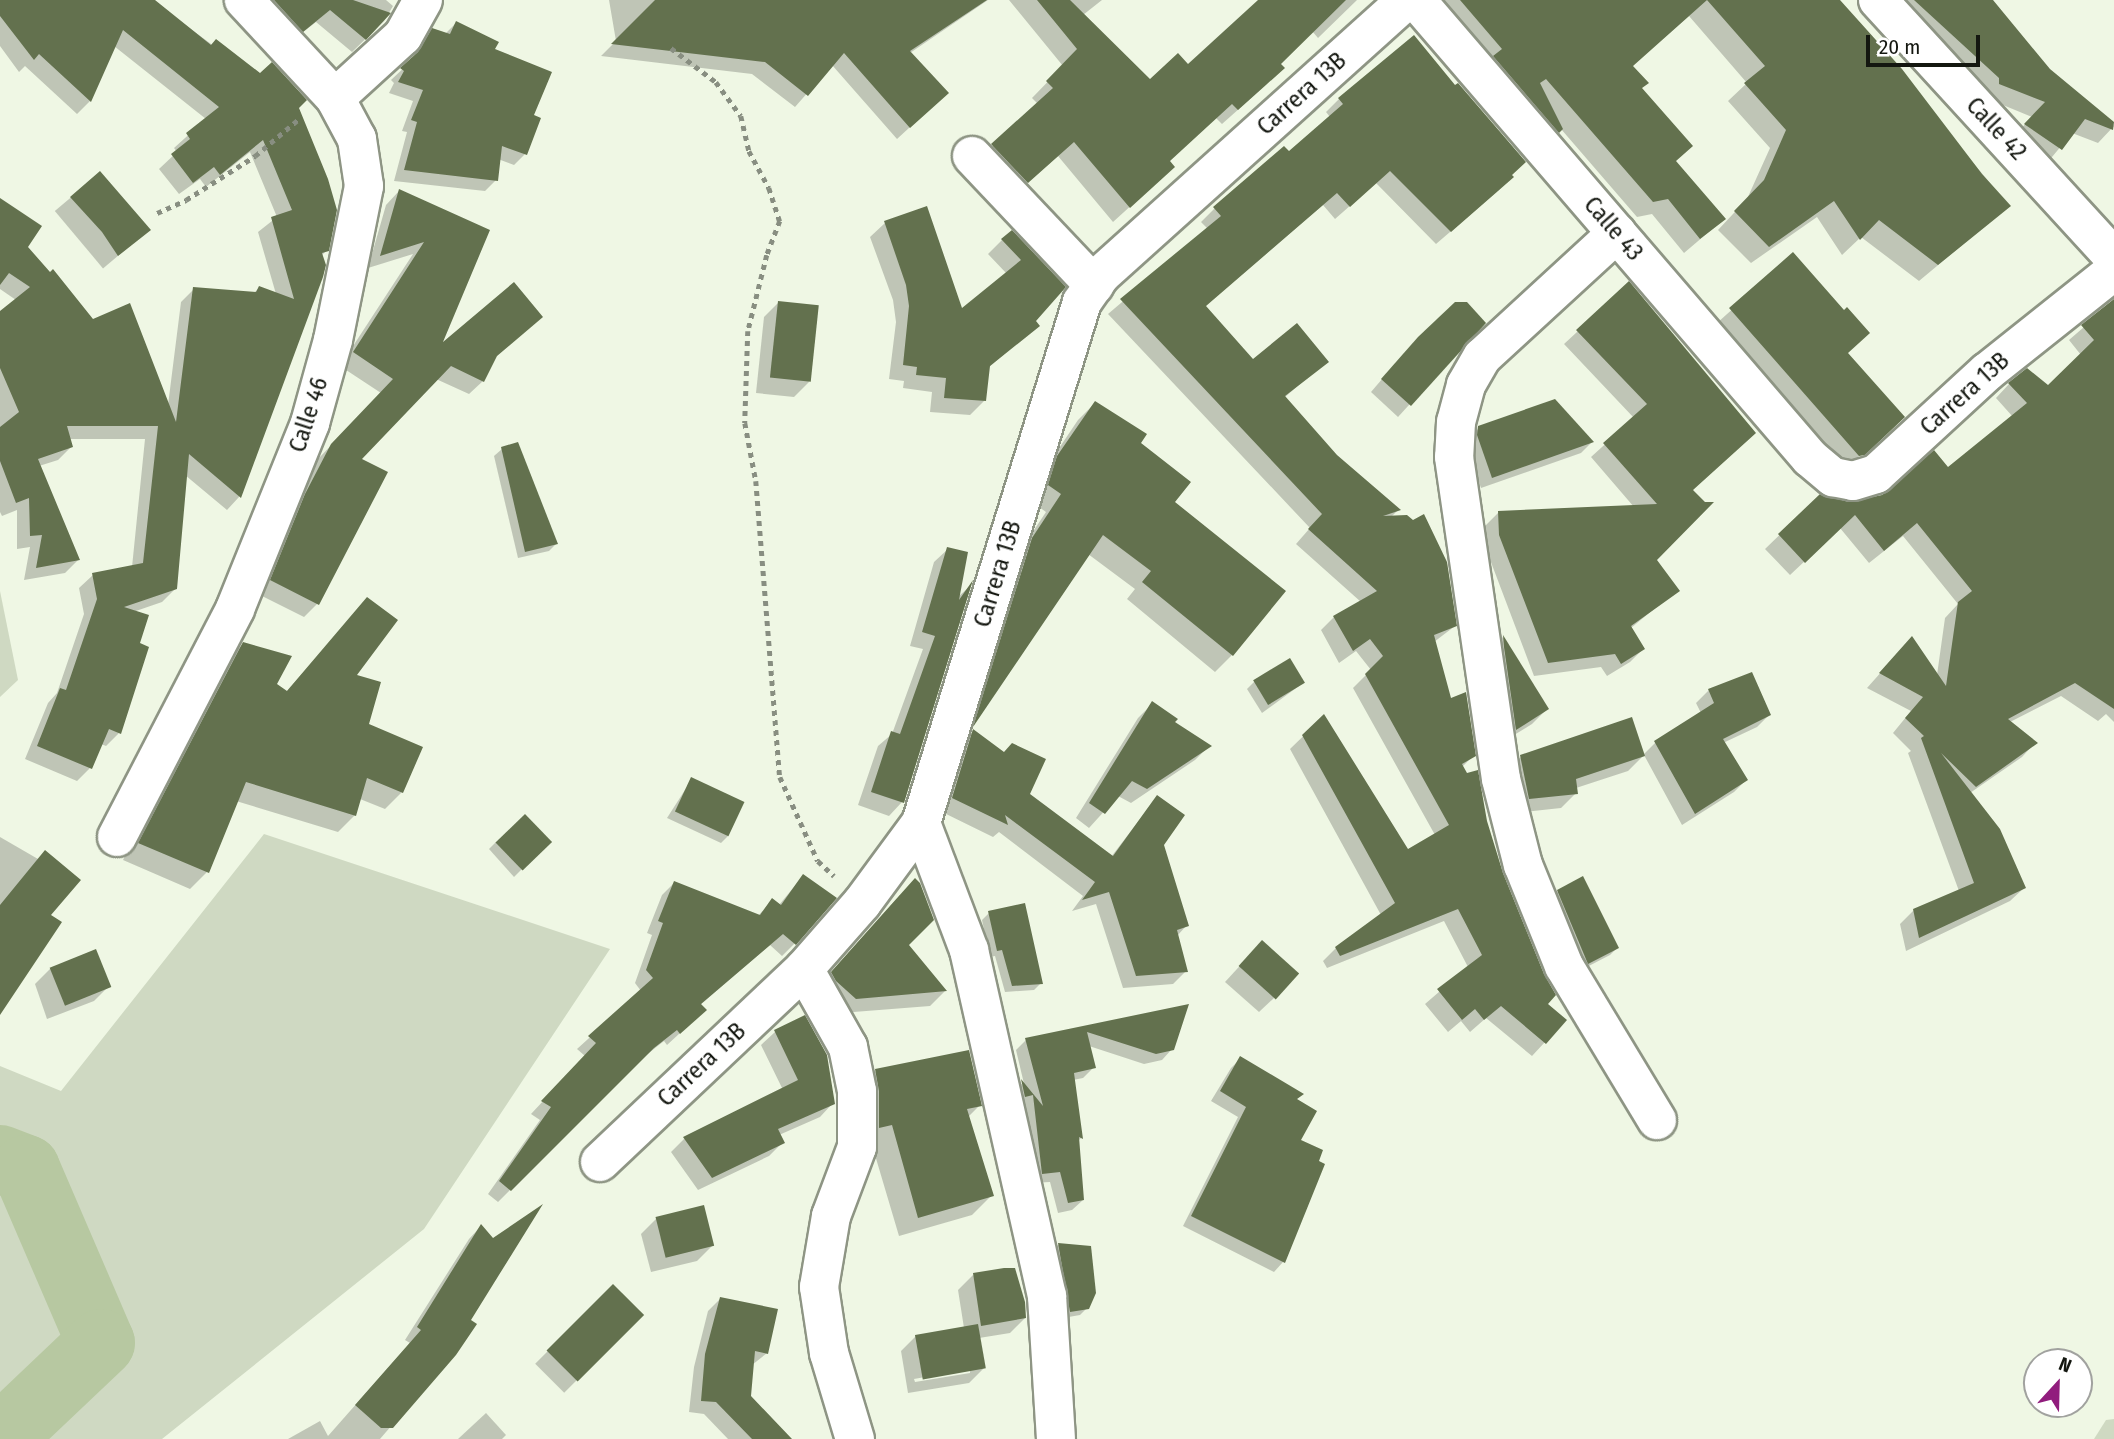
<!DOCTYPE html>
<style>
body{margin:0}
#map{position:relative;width:2114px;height:1439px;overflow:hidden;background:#eff7e4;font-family:"Fira Sans Condensed",sans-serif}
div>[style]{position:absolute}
.green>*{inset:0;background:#cfd9c2}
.shadow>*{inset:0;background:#0003;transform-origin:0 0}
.river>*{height:68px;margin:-34px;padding:0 34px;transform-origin:34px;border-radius:34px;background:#b7c8a1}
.building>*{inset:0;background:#63714e;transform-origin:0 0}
.path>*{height:4.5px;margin-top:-2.25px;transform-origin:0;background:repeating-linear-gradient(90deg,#888e81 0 5px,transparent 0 10px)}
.roads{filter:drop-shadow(2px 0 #8e9584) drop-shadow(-2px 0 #8e9584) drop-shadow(0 2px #8e9584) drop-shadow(0 -2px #8e9584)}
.street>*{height:38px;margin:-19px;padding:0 19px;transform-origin:19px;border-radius:19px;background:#fff}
span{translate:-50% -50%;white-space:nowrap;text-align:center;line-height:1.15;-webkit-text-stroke:5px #fff;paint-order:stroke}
.street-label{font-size:24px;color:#141710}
.north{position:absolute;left:2023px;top:1348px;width:70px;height:70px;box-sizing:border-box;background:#fff;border:2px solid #a1a29f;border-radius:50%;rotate:22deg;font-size:19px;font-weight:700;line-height:28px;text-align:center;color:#141710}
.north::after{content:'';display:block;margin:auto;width:24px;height:32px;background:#911d7d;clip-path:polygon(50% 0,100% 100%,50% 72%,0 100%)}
.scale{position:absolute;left:1866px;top:35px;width:114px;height:32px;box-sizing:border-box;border:4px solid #141710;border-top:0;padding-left:9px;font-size:21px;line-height:24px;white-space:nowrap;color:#141710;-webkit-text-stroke:5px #fff;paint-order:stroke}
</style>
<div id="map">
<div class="green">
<div style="clip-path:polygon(0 591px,18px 680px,0 697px)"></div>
<div style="clip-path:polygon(264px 834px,610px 949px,424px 1229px,162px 1439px,0 1439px,0 1066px,61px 1091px)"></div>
<div style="clip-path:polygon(2114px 1419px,2114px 1439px,2094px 1439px,2106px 1420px)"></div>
</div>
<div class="shadow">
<div style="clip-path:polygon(0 0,152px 0,297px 108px,327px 250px,321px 256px,322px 276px,239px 497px,227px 510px,185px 475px,176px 588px,162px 602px,133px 612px,137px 644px,119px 733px,106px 746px,101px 744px,90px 768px,77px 781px,25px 759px,48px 703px,57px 693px,84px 614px,79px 588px,93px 575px,132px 567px,145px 439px,69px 439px,71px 447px,58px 460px,39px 466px,78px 560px,65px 573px,24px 580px,30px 547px,17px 549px,17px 510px,2px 516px,0 512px,0 313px,16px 300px,0 289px,0 227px,25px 247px,168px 405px,181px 302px,194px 289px,253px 294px,259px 288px,276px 294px,258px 232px,277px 217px,250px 152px,206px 187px,200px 179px,179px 194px,159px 169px,177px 152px,174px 148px,206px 119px,114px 46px,90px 101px,77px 114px,25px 66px,19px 72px,0 46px)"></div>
<div style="clip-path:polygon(247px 0,386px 0,393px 6px,384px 21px,352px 52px,316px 22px,289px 43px)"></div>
<div style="clip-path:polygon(609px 0,988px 0,910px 53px,934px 105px,897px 139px,832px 65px,795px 107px,752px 74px,601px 56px,616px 41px)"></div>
<div style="clip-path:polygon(1009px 0,1102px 0,1083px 15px,1150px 81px,1188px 66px,1261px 0,1357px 0,1318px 38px,1312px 31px,1278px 64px,1267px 84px,1222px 124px,1216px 118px,1168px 161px,1157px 182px,1113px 222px,1058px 156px,1011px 197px,977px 161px,1038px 104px,1032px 98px,1063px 66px)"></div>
<div style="clip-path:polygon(1437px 0,1838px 0,2009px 206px,1919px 281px,1861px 237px,1842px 255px,1817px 217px,1751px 263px,1718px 230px,1747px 199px,1770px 148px,1728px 101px,1747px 83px,1689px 16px,1625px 72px,1675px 162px,1724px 219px,1684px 253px,1652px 214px,1637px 217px,1561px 129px,1543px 147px)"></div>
<div style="clip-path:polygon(1884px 0,1990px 0,2049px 70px,2114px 126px,2098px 143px,2072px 133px,2047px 163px,2011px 139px,2032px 117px,1986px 98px)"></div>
<div style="clip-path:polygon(456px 23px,493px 50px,532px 116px,525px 154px,514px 165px,498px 159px,496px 180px,485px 191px,394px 181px,407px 132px,402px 131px,413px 101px,389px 93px,394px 83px,391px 80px,409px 63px,433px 30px,445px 34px)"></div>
<div style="clip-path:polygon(1339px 99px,1511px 175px,1499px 190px,1436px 244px,1376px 183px,1335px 219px,1323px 205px,1204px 307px,1253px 362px,1326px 361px,1284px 398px,1336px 456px,1398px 510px,1391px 517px,1455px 626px,1434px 642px,1450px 700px,1474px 755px,1462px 767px,1485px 821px,1545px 1004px,1545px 1042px,1532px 1056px,1486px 1018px,1470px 1032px,1461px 1021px,1448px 1032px,1425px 1004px,1468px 967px,1444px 921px,1327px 968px,1323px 961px,1336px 948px,1381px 915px,1290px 749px,1324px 716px,1407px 852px,1435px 835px,1353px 688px,1371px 670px,1356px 651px,1339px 663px,1321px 630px,1334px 617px,1361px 602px,1296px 544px,1310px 528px,1108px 314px,1208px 229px,1201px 222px,1214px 209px,1289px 154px,1330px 117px,1326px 112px)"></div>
<div style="left:100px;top:173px;width:75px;height:59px;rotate:50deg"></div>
<div style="clip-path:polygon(399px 191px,488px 231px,439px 348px,541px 317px,493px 359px,483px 381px,469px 394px,436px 379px,360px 459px,317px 604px,304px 617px,258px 594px,292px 510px,318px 459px,381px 393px,340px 366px,413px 254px,368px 268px,386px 205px)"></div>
<div style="clip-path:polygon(926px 208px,961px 310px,1007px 274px,988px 254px,1002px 240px,1063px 287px,1033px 321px,1037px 326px,988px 368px,984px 401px,970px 415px,930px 412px,932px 392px,903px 388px,904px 381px,889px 379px,896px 322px,893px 300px,870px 237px,885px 223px)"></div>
<div style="clip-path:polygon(1793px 255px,1890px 430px,1845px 468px,1717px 323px)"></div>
<div style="clip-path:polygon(1629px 284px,1691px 491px,1654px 560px,1677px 590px,1631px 628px,1643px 649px,1630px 662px,1607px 676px,1601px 667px,1534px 676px,1486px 549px,1485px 526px,1498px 513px,1634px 507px,1591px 457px,1634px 418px,1564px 344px)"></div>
<div style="clip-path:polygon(2114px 301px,2114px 722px,2106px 714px,2098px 721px,2061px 696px,2010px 722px,2035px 743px,2022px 757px,1970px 793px,2024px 888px,2010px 901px,1906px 951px,1900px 924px,1914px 910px,1959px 891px,1908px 753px,1911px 751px,1893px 733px,1911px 711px,1867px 688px,1899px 652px,1937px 675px,1945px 618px,1958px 604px,1903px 536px,1869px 563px,1840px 528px,1790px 575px,1765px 549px,1820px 496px,1849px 504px,1883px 497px,1948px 469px,2013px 417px,1996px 398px,2009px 384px,2048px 387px,2081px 355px,2069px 340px)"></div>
<div style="clip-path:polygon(779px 302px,809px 382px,794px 397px,756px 393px,764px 317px)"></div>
<div style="clip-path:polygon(1484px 323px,1398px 417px,1371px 392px,1406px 351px)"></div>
<div style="clip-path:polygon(1095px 403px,1139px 444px,1173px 503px,1232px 655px,1215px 672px,1127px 599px,1135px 589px,1088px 554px,972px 726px,959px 739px,1016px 557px,1046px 512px,1032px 502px,1041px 475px,1078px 420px)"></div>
<div style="clip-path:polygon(1479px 428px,1592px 442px,1581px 453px,1481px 488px,1467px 447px,1467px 440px)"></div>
<div style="clip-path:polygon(502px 449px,556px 544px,549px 551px,518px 558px,494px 456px)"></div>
<div style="clip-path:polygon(948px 549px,958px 597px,970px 586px,902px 802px,889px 816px,858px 805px,878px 746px,892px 734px,923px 649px,910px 646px,934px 562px)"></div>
<div style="clip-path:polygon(367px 600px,354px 676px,367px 725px,402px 792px,385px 809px,360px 799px,355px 815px,338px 832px,236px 801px,207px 872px,190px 889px,123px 860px,226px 661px,243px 644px,275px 685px,286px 692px)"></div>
<div style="clip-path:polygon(1503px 637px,1547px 709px,1532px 724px,1501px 743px,1489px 651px)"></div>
<div style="clip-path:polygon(1254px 682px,1303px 683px,1262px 713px,1247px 689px)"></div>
<div style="clip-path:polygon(1709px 690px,1769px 715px,1757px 727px,1723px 743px,1746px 780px,1734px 792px,1682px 825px,1644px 755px,1628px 771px,1576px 788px,1576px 793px,1561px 808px,1514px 813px,1506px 772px,1521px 757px,1643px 755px,1656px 742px,1701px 713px,1696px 703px)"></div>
<div style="clip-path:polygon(1153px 703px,1173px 722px,1209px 746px,1195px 760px,1131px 803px,1118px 796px,1089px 828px,1076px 818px,1138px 718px)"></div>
<div style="clip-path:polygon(973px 731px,1028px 794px,1111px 857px,1157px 797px,1162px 845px,1187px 925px,1177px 936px,1186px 971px,1173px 984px,1123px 988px,1096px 904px,1072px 911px,1083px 896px,999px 832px,993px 837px,940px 811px,961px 744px)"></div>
<div style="clip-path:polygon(692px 779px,728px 836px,721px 843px,667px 818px)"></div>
<div style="clip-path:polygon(0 837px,38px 859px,0 971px)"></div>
<div style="clip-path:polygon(496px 842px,549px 842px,514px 877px,489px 849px)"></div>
<div style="clip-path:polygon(803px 876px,834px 899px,794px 944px,782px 956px,770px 945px,700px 1005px,692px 1022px,667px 1045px,664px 1041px,640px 1060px,498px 1202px,488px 1194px,540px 1120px,531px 1114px,585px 1056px,577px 1049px,641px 991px,635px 983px,652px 935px,647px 933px,662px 895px,674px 883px,758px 916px,772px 900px,779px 905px)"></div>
<div style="clip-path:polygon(1558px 891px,1617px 948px,1610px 955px,1581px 970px,1551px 898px)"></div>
<div style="clip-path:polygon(900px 895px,907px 946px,945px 991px,930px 1006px,841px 1013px,817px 988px)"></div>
<div style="clip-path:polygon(989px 913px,1041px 983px,1034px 990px,1005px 992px,995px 956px,990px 957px,982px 920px)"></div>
<div style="clip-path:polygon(1248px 957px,1274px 998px,1259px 1012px,1225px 982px)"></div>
<div style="clip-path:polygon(50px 969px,109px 986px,94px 1001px,47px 1019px,35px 984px)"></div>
<div style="clip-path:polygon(1186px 1006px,1172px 1049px,1162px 1060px,1144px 1064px,1089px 1046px,1094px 1067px,1083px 1078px,1073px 1080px,1081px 1138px,1078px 1141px,1083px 1200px,1072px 1210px,1058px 1213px,1050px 1182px,1032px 1183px,1011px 1091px,1020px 1082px,1025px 1088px,1016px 1050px,1026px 1040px)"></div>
<div style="clip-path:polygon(804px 1017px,833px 1103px,820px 1117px,779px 1135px,783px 1142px,769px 1156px,698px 1190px,671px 1152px,684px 1139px,783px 1090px,761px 1045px,775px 1032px)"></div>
<div style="clip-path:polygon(1241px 1058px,1295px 1100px,1298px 1141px,1316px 1162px,1323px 1165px,1283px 1262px,1274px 1272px,1183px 1226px,1238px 1117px,1211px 1101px,1231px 1068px)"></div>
<div style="clip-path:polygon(876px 1071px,980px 1105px,968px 1117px,992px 1195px,972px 1215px,899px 1236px,856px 1091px)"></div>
<div style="clip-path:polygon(656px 1219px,712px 1246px,697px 1261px,651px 1272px,641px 1234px)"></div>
<div style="clip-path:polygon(481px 1226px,468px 1320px,455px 1354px,386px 1432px,380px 1439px,288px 1439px,320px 1421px,328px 1436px,410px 1343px,405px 1340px,469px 1239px)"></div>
<div style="clip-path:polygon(1058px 1245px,1090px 1247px,1087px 1308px,1080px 1315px,1063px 1318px,1051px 1252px)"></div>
<div style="clip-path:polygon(evenodd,973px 1275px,1025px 1318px,1010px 1333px,979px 1338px,984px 1368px,969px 1383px,908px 1393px,901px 1351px,916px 1336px,964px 1328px,958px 1290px,973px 1275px,970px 1369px,970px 1373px,915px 1382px,914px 1379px,970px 1369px)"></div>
<div style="left:613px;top:1286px;width:41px;height:110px;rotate:45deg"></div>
<div style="clip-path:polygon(720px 1299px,767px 1353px,752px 1365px,749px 1397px,789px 1439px,728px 1439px,704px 1414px,689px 1412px,694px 1367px,708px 1311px)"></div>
<div style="clip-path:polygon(486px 1413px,506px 1435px,502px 1439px,458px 1439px)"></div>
</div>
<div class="river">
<div style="left:0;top:1159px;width:28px;rotate:21deg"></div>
<div style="left:26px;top:1169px;width:189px;rotate:66.7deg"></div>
<div style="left:101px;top:1343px;width:139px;rotate:136.5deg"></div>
</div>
<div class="building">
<div style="clip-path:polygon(0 0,155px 0,211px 45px,216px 39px,260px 73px,272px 62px,307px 100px,299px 108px,328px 179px,337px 210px,329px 251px,322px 253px,326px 265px,323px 277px,241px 498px,189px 454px,177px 589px,124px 607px,149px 615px,140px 643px,149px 647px,121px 734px,109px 729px,92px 769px,37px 746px,60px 688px,66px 690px,97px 599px,92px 573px,143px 563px,158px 426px,67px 426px,73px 447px,38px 459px,80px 560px,36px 568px,42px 535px,30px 536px,29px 498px,16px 503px,0 461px,0 427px,19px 412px,0 368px,0 311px,30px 287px,9px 273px,0 285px,0 198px,42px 226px,28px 247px,50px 272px,53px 269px,93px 319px,130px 303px,176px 422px,193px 287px,256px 292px,259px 286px,294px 299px,271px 217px,292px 210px,263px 140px,220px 175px,214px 167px,193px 183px,171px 154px,190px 139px,186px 133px,219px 107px,123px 30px,91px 102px,39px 54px,34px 60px,0 16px)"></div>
<div style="clip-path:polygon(274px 0,353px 0,391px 13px,366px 40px,330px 10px,303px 32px)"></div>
<div style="clip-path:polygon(655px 0,987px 0,910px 51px,949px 93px,910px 128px,844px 53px,808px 96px,765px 62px,611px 44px)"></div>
<div style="clip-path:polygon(1037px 0,1070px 0,1150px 79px,1178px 53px,1188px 64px,1258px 0,1346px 0,1281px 64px,1285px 68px,1238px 110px,1232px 104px,1170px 161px,1175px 167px,1130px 208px,1074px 142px,1028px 183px,991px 144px,1053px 88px,1046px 81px,1077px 49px)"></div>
<div style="clip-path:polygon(1460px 0,1707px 0,1633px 66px,1649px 83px,1642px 88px,1693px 146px,1676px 161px,1726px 219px,1700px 239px,1668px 199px,1653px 202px,1546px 79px,1540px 83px,1563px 129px,1559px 133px,1493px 56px,1502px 49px)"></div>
<div style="clip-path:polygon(1707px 0,1840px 0,1902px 69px,1982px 174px,2011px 206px,1938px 265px,1879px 220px,1860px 240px,1834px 201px,1769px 247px,1734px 211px,1764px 180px,1786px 130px,1744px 83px,1765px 66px)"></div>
<div style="clip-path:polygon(1914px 0,1993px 0,2050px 69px,2114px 122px,2113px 130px,2085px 119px,2062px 150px,2024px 124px,2045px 102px,1999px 84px,1999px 78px)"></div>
<div style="clip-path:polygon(456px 21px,499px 42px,495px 49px,552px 72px,534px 115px,541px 118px,527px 155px,502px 146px,498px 181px,404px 170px,417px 122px,411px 120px,423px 90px,398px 82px,404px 71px,400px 68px,418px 52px,432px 28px,450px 34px)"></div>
<div style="clip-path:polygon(1414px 35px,1455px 85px,1458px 83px,1526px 162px,1512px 175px,1514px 177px,1451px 232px,1390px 171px,1350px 207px,1337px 193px,1206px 306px,1253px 359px,1297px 323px,1329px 362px,1285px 396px,1337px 455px,1401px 510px,1383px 516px,1407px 515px,1413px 520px,1424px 514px,1447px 562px,1457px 626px,1434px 635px,1451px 698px,1466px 692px,1476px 756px,1462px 764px,1467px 773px,1478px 770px,1487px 821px,1503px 873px,1544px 974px,1556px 995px,1548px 1004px,1567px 1020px,1546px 1044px,1501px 1006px,1484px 1020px,1475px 1009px,1462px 1020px,1437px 989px,1482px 955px,1458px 909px,1340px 956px,1335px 947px,1395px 903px,1302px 735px,1324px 714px,1408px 849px,1449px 825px,1365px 674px,1383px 656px,1370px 639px,1353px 651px,1333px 616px,1377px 591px,1308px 529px,1322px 514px,1120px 299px,1221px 216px,1213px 207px,1284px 146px,1289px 151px,1343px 104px,1338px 98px)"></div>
<div style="clip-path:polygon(100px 171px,151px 230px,118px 256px,102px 232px,70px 197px)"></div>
<div style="clip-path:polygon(399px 189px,490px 230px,443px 342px,514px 282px,543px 317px,497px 356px,484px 382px,451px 366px,362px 459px,388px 472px,319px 605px,270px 580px,305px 494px,331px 444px,393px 379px,353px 352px,424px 242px,380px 256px)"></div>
<div style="clip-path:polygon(927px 206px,962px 308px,1021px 260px,1001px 239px,1012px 230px,1066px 287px,1036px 321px,1040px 326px,990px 366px,986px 401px,944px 398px,946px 378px,916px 375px,917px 367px,903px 365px,909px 306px,906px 285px,884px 221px)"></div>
<div style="clip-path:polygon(1793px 252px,1844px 310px,1847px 307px,1870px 333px,1848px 353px,1905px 417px,1865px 455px,1859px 456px,1729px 308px)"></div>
<div style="clip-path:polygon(1629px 281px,1756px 433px,1693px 490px,1705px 502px,1714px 502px,1657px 560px,1680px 591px,1631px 626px,1645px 649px,1621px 664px,1615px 654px,1548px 663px,1499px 535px,1498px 511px,1657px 504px,1603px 443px,1647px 404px,1576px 330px)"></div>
<div style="clip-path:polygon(2114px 299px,2114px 709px,2075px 683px,2008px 719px,2038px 743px,1976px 787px,1941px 753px,2000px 829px,2026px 888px,1919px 938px,1913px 909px,1974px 883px,1921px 738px,1924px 736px,1905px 718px,1923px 697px,1879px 673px,1912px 636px,1946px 686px,1958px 602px,1972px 591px,1917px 523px,1884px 551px,1855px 515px,1805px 563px,1778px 534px,1820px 494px,1849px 502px,1882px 495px,1934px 450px,1948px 467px,2027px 403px,2008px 383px,2027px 368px,2048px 385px,2094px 340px,2081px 325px)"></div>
<div style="left:778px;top:301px;width:41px;height:77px;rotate:6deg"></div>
<div style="clip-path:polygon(1455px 302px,1467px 302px,1486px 323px,1411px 406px,1381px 379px,1418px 337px)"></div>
<div style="clip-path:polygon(1555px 399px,1594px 442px,1492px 478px,1477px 435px,1478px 426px)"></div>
<div style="clip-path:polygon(1095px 401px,1147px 434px,1141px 443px,1191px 482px,1175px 502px,1286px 591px,1233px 656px,1142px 582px,1151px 571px,1103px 535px,973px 727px,1032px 538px,1061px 494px,1048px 485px,1057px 456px)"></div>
<div style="clip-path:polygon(518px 442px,558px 544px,525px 552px,501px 447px)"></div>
<div style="clip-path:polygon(947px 547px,968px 552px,959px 600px,973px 580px,904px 803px,871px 792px,891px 731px,900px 734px,935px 636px,922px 632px)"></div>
<div style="clip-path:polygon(367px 597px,398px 620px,357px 675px,381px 682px,369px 724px,423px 747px,403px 793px,367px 778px,356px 816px,246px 782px,209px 873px,138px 843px,243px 642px,292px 656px,277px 684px,287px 691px)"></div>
<div style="clip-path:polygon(1503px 635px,1549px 709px,1516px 730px,1504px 647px)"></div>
<div style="left:1290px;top:658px;width:29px;height:43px;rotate:59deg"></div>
<div style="clip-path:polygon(1752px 672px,1771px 715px,1723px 739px,1748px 780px,1695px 814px,1654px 741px,1714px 703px,1708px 689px)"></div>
<div style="clip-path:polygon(1152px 701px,1178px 719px,1175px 722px,1178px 724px,1212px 746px,1147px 789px,1132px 781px,1105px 814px,1089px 803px)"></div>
<div style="clip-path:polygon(1632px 717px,1645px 756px,1576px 779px,1578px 794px,1529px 799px,1520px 755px)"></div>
<div style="clip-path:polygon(973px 729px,1004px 752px,1012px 743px,1046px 759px,1030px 794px,1113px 856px,1157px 795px,1185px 815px,1164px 845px,1189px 926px,1177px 930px,1188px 972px,1136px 976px,1109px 892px,1082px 900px,1095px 882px,1005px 815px,1008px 825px,952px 798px)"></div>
<div style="left:691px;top:777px;width:59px;height:38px;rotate:25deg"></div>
<div style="left:525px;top:814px;width:39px;height:41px;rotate:46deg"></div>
<div style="clip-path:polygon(45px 850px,81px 880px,51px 915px,62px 922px,0 1015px,0 905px)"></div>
<div style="clip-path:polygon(803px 874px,837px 898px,796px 945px,783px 934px,701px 1004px,707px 1010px,680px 1034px,677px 1030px,654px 1048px,511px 1191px,499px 1181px,551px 1107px,541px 1101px,596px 1043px,588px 1036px,653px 978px,646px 970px,663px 923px,658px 921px,674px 881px,760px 915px,772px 898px,781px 905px)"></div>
<div style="clip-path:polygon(1583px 876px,1619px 948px,1588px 964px,1557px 890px)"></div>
<div style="clip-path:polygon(915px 878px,920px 883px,934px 920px,909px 945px,947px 991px,856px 999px,836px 981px,831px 972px)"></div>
<div style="clip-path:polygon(1025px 903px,1043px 984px,1012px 986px,1002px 950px,997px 951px,988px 911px)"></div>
<div style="left:1262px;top:940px;width:50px;height:35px;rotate:42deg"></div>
<div style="left:96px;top:949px;width:41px;height:50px;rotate:68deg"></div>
<div style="clip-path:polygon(1189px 1004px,1174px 1050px,1156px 1054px,1087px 1032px,1096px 1068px,1074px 1073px,1083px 1139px,1079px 1137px,1084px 1200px,1068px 1203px,1060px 1172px,1042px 1174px,1033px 1095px,1025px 1097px,1021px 1079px,1043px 1106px,1025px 1038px)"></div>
<div style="clip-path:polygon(805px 1015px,827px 1055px,835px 1104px,778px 1129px,785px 1143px,712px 1178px,683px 1137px,798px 1080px,774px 1030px)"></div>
<div style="clip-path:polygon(969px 1050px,982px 1106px,967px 1109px,994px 1196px,918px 1218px,892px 1125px,879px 1128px,879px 1091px,875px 1069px)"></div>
<div style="clip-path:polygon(1240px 1056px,1304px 1094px,1297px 1099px,1317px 1111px,1301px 1140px,1323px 1150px,1319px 1161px,1325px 1164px,1285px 1263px,1191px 1216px,1246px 1107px,1220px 1091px)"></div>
<div style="clip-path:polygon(543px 1204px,471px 1320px,477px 1324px,456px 1355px,393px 1428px,381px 1428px,355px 1405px,421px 1330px,417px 1327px,481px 1224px,493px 1238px)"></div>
<div style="left:704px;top:1205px;width:42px;height:50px;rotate:76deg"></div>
<div style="clip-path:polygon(1058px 1243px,1091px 1246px,1096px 1293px,1089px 1309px,1070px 1312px)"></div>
<div style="clip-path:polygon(1004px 1268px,1015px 1268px,1025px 1302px,1026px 1318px,981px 1326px,973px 1273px)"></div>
<div style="left:613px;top:1284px;width:44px;height:94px;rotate:45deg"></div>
<div style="clip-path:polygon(720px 1297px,778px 1309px,768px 1354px,755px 1351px,751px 1396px,792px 1439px,752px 1439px,716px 1402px,701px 1401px,705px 1354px)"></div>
<div style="left:978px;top:1324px;width:45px;height:64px;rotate:80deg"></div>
</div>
<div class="path">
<div style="left:671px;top:48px;width:56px;rotate:37.1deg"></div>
<div style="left:716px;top:82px;width:42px;rotate:53.7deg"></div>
<div style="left:741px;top:116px;width:36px;rotate:77deg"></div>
<div style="left:749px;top:151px;width:42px;rotate:61.6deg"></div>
<div style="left:769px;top:188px;width:35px;rotate:72deg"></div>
<div style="left:780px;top:221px;width:36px;rotate:111deg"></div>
<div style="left:767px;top:255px;width:78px;rotate:104deg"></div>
<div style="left:748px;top:331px;width:92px;rotate:91.9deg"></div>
<div style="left:745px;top:423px;width:59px;rotate:79.3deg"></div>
<div style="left:756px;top:481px;width:297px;rotate:85.4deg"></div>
<div style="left:780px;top:777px;width:92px;rotate:65.7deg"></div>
<div style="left:818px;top:861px;width:22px;rotate:43deg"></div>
<div style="left:157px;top:213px;width:32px;rotate:-24deg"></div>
<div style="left:186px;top:200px;width:82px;rotate:-32.5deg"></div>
<div style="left:255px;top:156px;width:59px;rotate:-40.2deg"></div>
</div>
<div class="roads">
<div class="street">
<div style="left:1416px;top:0;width:604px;rotate:49.3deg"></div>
<div style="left:1810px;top:458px;width:30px;rotate:40deg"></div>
<div style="left:1833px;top:477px;width:20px;rotate:11deg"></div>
<div style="left:1853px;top:481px;width:24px;rotate:-17deg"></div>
<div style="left:1876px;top:474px;width:151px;rotate:-42.6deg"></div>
<div style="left:1987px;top:372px;width:162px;rotate:-38.5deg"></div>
<div style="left:1878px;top:0;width:350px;rotate:47.5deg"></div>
<div style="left:335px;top:98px;width:92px;rotate:-42.4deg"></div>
<div style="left:403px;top:36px;width:41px;rotate:-60.9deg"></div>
<div style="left:972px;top:156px;width:178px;rotate:46.6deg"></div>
<div style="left:1617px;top:233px;width:183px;rotate:137.4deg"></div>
<div style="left:1482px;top:357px;width:32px;rotate:120deg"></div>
<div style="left:1466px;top:385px;width:38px;rotate:105deg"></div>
<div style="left:1456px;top:422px;width:35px;rotate:93deg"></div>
<div style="left:1454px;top:457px;width:325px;rotate:81.7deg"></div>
<div style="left:1501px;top:779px;width:89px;rotate:75.7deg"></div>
<div style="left:1523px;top:865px;width:109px;rotate:67.9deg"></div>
<div style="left:1564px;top:966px;width:180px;rotate:58.9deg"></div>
<div style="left:921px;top:823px;width:136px;rotate:69.3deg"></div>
<div style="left:969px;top:950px;width:355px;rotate:77.3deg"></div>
<div style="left:1047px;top:1296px;width:143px;rotate:86.4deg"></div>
<div style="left:117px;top:837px;width:257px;rotate:-62.6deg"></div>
<div style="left:235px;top:609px;width:201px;rotate:-68deg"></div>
<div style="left:310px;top:423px;width:86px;rotate:-74.5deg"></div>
<div style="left:333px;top:340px;width:157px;rotate:-78.6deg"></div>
<div style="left:364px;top:186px;width:48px;rotate:-98.5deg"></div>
<div style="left:357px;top:139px;width:47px;rotate:-118.2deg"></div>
<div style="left:335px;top:98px;width:134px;rotate:-132.9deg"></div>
<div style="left:804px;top:969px;width:90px;rotate:60.6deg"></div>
<div style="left:848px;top:1047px;width:45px;rotate:78.4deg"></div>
<div style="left:857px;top:1091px;width:56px;rotate:90deg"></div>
<div style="left:857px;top:1147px;width:74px;rotate:110.6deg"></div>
<div style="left:831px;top:1216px;width:72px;rotate:99.6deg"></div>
<div style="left:819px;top:1287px;width:67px;rotate:81.4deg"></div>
<div style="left:829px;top:1353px;width:90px;rotate:73.2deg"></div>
<div style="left:600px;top:1162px;width:281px;rotate:-43.4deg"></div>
<div style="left:804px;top:969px;width:88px;rotate:-48.7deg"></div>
<div style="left:862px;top:903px;width:99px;rotate:-53.6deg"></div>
<div style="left:921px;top:823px;width:545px;rotate:-72.83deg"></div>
<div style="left:1082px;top:302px;width:33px;rotate:-55deg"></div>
<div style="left:1101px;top:275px;width:411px;rotate:-42deg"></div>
</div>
</div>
<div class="street-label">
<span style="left:1302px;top:94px;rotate:-42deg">Carrera 13B</span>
<span style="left:1996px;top:129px;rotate:47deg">Calle 42</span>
<span style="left:1613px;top:229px;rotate:49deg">Calle 43</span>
<span style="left:1965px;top:394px;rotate:-42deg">Carrera 13B</span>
<span style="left:309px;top:415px;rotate:-72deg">Calle 46</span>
<span style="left:998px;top:574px;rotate:-73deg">Carrera 13B</span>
<span style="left:702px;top:1065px;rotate:-43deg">Carrera 13B</span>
</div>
<div class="north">N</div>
<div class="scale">20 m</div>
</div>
